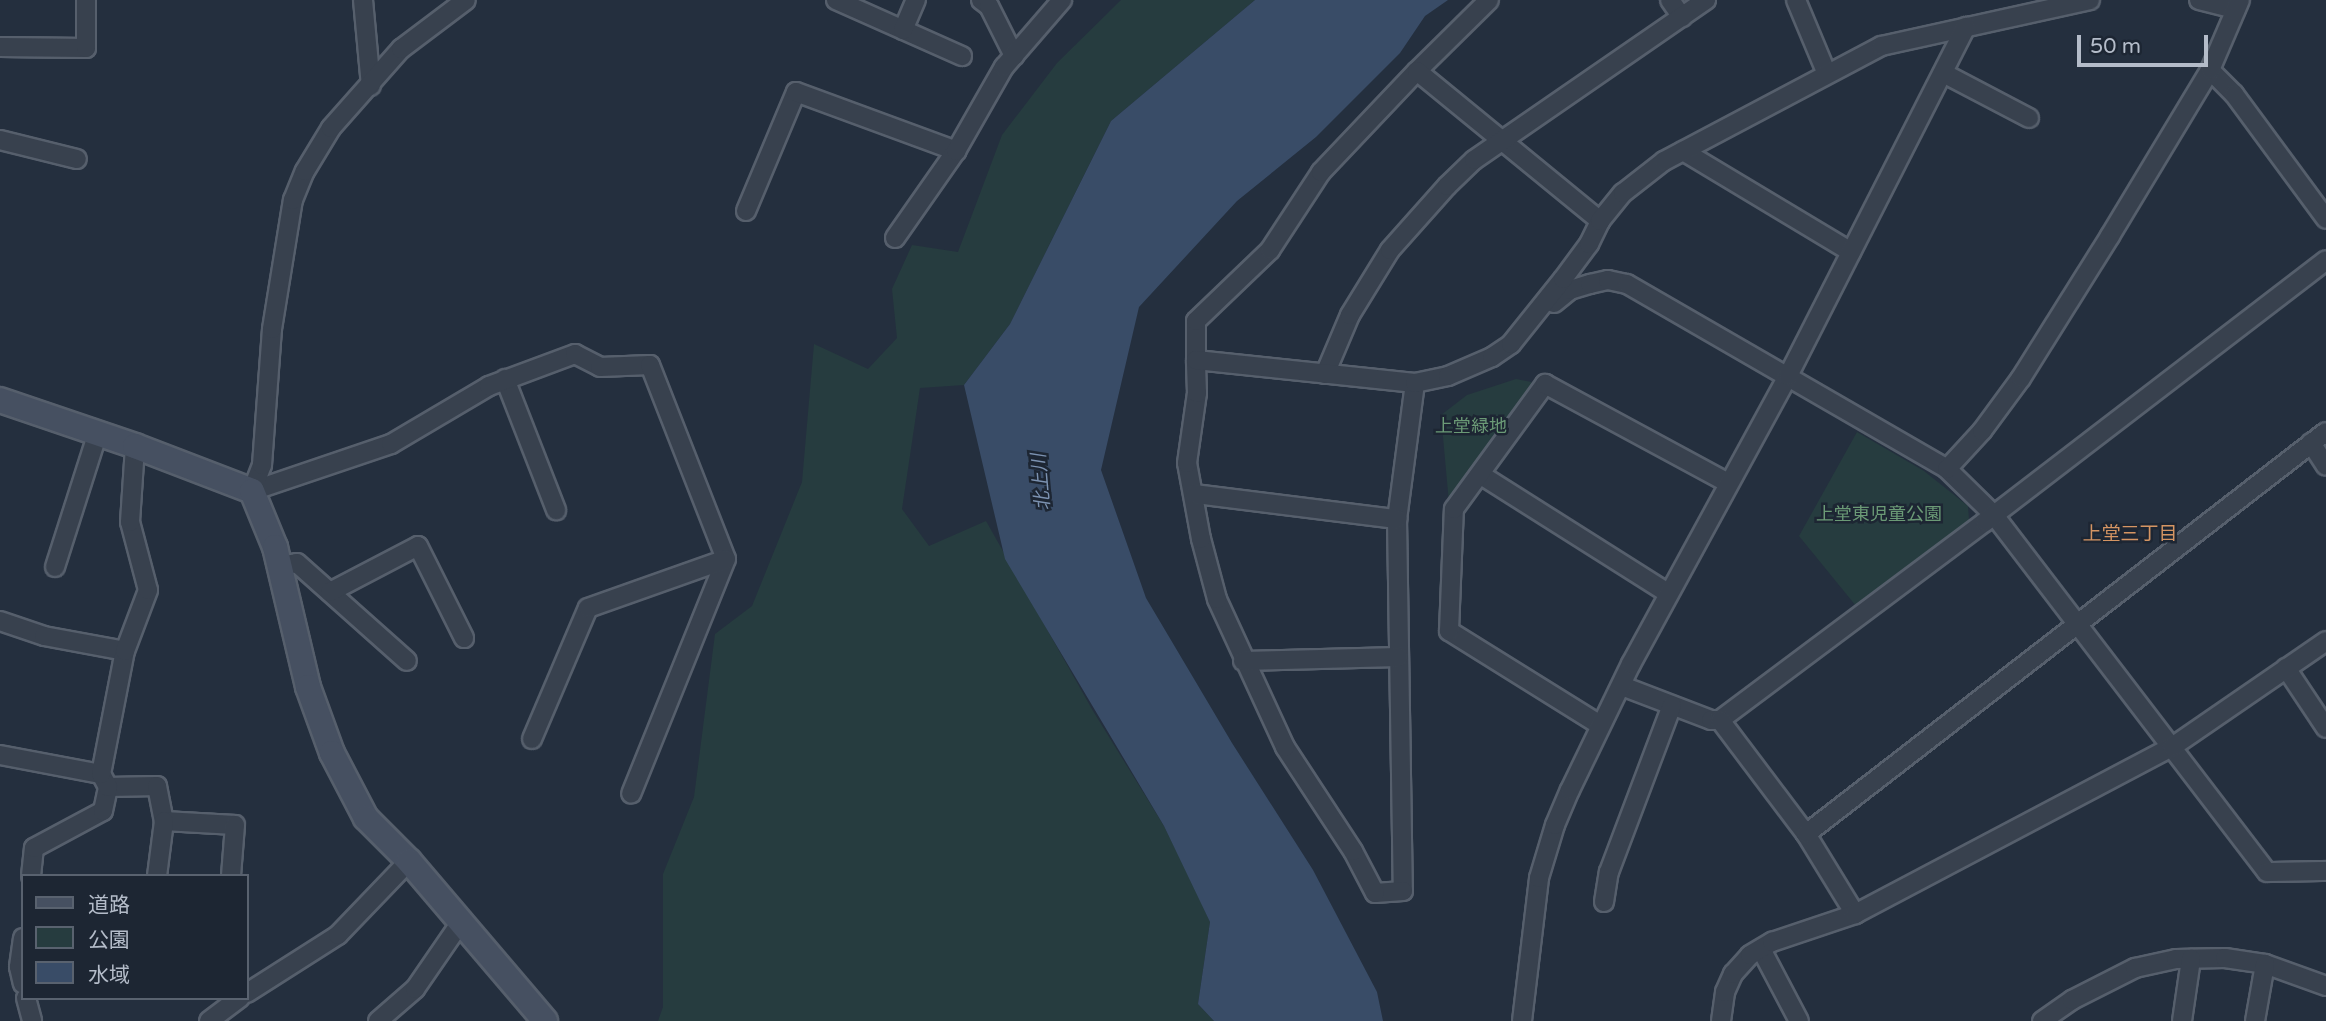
<!DOCTYPE html>
<meta charset="utf-8">
<style>
body{margin:0}
#map{position:relative;width:2326px;height:1021px;overflow:hidden;background:#242f3e;font-family:"Varela Round","Noto Sans JP",sans-serif}
div>[style]{position:absolute}
.green>*{inset:0;background:#263c3f}
.water>*{inset:0;background:#394c67}
.roads{filter:drop-shadow(2px 0 #565f6c) drop-shadow(-2px 0 #565f6c) drop-shadow(0 2px #565f6c) drop-shadow(0 -2px #565f6c)}
.street>*{height:18px;margin:-9px;padding:0 9px;transform-origin:9px;border-radius:9px;background:#38414e}
.secondary>*{height:24px;margin:-12px;padding:0 12px;transform-origin:12px;border-radius:12px;background:#465061}
span{translate:-50% -50%;white-space:nowrap;text-align:center;line-height:1.15;-webkit-text-stroke:5px #1d2633;paint-order:stroke}
.park-label{font-size:18px;color:#6b9a76}
.water-label{font-size:19px;color:#7c92b1;font-style:italic}
.neighbourhood-label{font-size:19px;color:#d59563}
.legend{position:absolute;left:21px;top:874px;width:228px;height:126px;box-sizing:border-box;background:#1d2633;border:2px solid #59626f;margin:0;padding:9px 12px;list-style:none;font-size:21px;color:#b4bcc9}
.legend li{display:flex;align-items:center;gap:14px;height:35px}
.legend b{width:35px;border:2px solid #59626f}
.scale{position:absolute;left:2077px;top:35px;width:131px;height:32px;box-sizing:border-box;border:4px solid #b4bcc9;border-top:0;padding-left:9px;font-size:21px;line-height:24px;white-space:nowrap;color:#b4bcc9;-webkit-text-stroke:5px #1d2633;paint-order:stroke}
</style>
<div id="map">
<div class="green">
<div style="clip-path:polygon(1121px 0,1255px 0,1111px 121px,1010px 324px,964px 385px,920px 388px,902px 509px,929px 546px,986px 521px,1093px 711px,1164px 826px,1190px 877px,1210px 922px,1198px 1004px,1214px 1021px,658px 1021px,663px 1007px,663px 874px,694px 797px,715px 634px,752px 606px,802px 482px,814px 344px,868px 369px,897px 338px,892px 289px,912px 245px,958px 252px,1002px 135px,1057px 63px)"></div>
<div style="clip-path:polygon(1516px 379px,1531px 382px,1532px 386px,1468px 482px,1449px 503px,1441px 415px,1467px 395px)"></div>
<div style="clip-path:polygon(1857px 432px,1924px 471px,1968px 506px,1969px 520px,1856px 606px,1799px 536px)"></div>
</div>
<div class="water">
<div style="clip-path:polygon(1255px 0,1448px 0,1425px 16px,1400px 53px,1316px 137px,1237px 201px,1139px 307px,1101px 470px,1146px 598px,1232px 743px,1313px 870px,1377px 992px,1383px 1021px,1214px 1021px,1198px 1004px,1210px 922px,1164px 826px,1005px 559px,964px 385px,1010px 324px,1111px 121px)"></div>
</div>
<div class="roads">
<div class="street">
<div style="left:363px;top:0;width:86px;rotate:84.7deg"></div>
<div style="left:836px;top:0;width:138px;rotate:24deg"></div>
<div style="left:981px;top:0;width:10px;rotate:37deg"></div>
<div style="left:989px;top:6px;width:56px;rotate:63.4deg"></div>
<div style="left:1670px;top:0;width:21px;rotate:55deg"></div>
<div style="left:1796px;top:0;width:80px;rotate:67.3deg"></div>
<div style="left:2199px;top:0;width:38px;rotate:14deg"></div>
<div style="left:903px;top:30px;width:33px;rotate:-67deg"></div>
<div style="left:0;top:47px;width:86px;rotate:0.7deg"></div>
<div style="left:86px;top:48px;width:48px;rotate:-90deg"></div>
<div style="left:2210px;top:70px;width:34px;rotate:45deg"></div>
<div style="left:2234px;top:94px;width:155px;rotate:53.6deg"></div>
<div style="left:1417px;top:71px;width:101px;rotate:-44.6deg"></div>
<div style="left:1943px;top:73px;width:97px;rotate:27.6deg"></div>
<div style="left:0;top:140px;width:79px;rotate:13.9deg"></div>
<div style="left:1683px;top:151px;width:196px;rotate:31deg"></div>
<div style="left:746px;top:211px;width:129px;rotate:-67.2deg"></div>
<div style="left:796px;top:92px;width:171px;rotate:20.2deg"></div>
<div style="left:895px;top:238px;width:106px;rotate:-55deg"></div>
<div style="left:956px;top:151px;width:97px;rotate:-60.3deg"></div>
<div style="left:1004px;top:67px;width:89px;rotate:-49.1deg"></div>
<div style="left:1554px;top:303px;width:21px;rotate:-39deg"></div>
<div style="left:1570px;top:290px;width:21px;rotate:-17deg"></div>
<div style="left:1590px;top:284px;width:18px;rotate:-13deg"></div>
<div style="left:1608px;top:280px;width:19px;rotate:12deg"></div>
<div style="left:1627px;top:284px;width:370px;rotate:30deg"></div>
<div style="left:1947px;top:469px;width:66px;rotate:44.4deg"></div>
<div style="left:1994px;top:515px;width:449px;rotate:52.6deg"></div>
<div style="left:2267px;top:872px;width:59px;rotate:-1deg"></div>
<div style="left:1196px;top:360px;width:39px;rotate:-90deg"></div>
<div style="left:1196px;top:321px;width:103px;rotate:-43.8deg"></div>
<div style="left:1270px;top:250px;width:93px;rotate:-56.8deg"></div>
<div style="left:1321px;top:172px;width:139px;rotate:-46.5deg"></div>
<div style="left:1417px;top:71px;width:237px;rotate:39.3deg"></div>
<div style="left:1325px;top:374px;width:64px;rotate:-67deg"></div>
<div style="left:1350px;top:315px;width:76px;rotate:-58.4deg"></div>
<div style="left:1390px;top:250px;width:86px;rotate:-48.3deg"></div>
<div style="left:1447px;top:186px;width:37px;rotate:-44deg"></div>
<div style="left:1474px;top:160px;width:282px;rotate:-34.6deg"></div>
<div style="left:505px;top:379px;width:141px;rotate:68.7deg"></div>
<div style="left:1415px;top:383px;width:137px;rotate:97.5deg"></div>
<div style="left:1397px;top:519px;width:372px;rotate:89.1deg"></div>
<div style="left:1403px;top:891px;width:28px;rotate:176deg"></div>
<div style="left:1375px;top:893px;width:47px;rotate:-117.6deg"></div>
<div style="left:1353px;top:851px;width:124px;rotate:-123.2deg"></div>
<div style="left:1285px;top:747px;width:163px;rotate:-114.7deg"></div>
<div style="left:1217px;top:599px;width:62px;rotate:-104.9deg"></div>
<div style="left:1201px;top:539px;width:77px;rotate:-100.4deg"></div>
<div style="left:1187px;top:463px;width:71px;rotate:-81.9deg"></div>
<div style="left:1197px;top:393px;width:33px;rotate:-92deg"></div>
<div style="left:1196px;top:360px;width:220px;rotate:6deg"></div>
<div style="left:1415px;top:383px;width:34px;rotate:-12deg"></div>
<div style="left:1448px;top:376px;width:48px;rotate:-23.4deg"></div>
<div style="left:1492px;top:357px;width:23px;rotate:-34deg"></div>
<div style="left:1511px;top:344px;width:83px;rotate:-51.3deg"></div>
<div style="left:1563px;top:279px;width:44px;rotate:-53.4deg"></div>
<div style="left:1589px;top:244px;width:25px;rotate:-64deg"></div>
<div style="left:1600px;top:221px;width:36px;rotate:-51deg"></div>
<div style="left:1623px;top:193px;width:52px;rotate:-38deg"></div>
<div style="left:1664px;top:161px;width:246px;rotate:-27.9deg"></div>
<div style="left:1881px;top:46px;width:214px;rotate:-12.4deg"></div>
<div style="left:2311px;top:443px;width:27px;rotate:57deg"></div>
<div style="left:1947px;top:469px;width:52px;rotate:-47.4deg"></div>
<div style="left:1982px;top:431px;width:66px;rotate:-53.7deg"></div>
<div style="left:2021px;top:378px;width:168px;rotate:-57.9deg"></div>
<div style="left:2110px;top:236px;width:194px;rotate:-58.9deg"></div>
<div style="left:2210px;top:70px;width:76px;rotate:-66.8deg"></div>
<div style="left:1481px;top:475px;width:222px;rotate:32.3deg"></div>
<div style="left:252px;top:491px;width:147px;rotate:-18.7deg"></div>
<div style="left:391px;top:444px;width:114px;rotate:-30.6deg"></div>
<div style="left:489px;top:386px;width:92px;rotate:-20.4deg"></div>
<div style="left:575px;top:354px;width:28px;rotate:27deg"></div>
<div style="left:600px;top:367px;width:50px;rotate:-2.3deg"></div>
<div style="left:650px;top:365px;width:208px;rotate:68.6deg"></div>
<div style="left:726px;top:559px;width:253px;rotate:112deg"></div>
<div style="left:252px;top:491px;width:28px;rotate:-69deg"></div>
<div style="left:262px;top:465px;width:136px;rotate:-85.8deg"></div>
<div style="left:272px;top:329px;width:131px;rotate:-80.8deg"></div>
<div style="left:293px;top:200px;width:31px;rotate:-68deg"></div>
<div style="left:305px;top:171px;width:50px;rotate:-58.8deg"></div>
<div style="left:331px;top:128px;width:106px;rotate:-48.5deg"></div>
<div style="left:401px;top:49px;width:81px;rotate:-37deg"></div>
<div style="left:1195px;top:494px;width:204px;rotate:7.1deg"></div>
<div style="left:279px;top:566px;width:18px;rotate:-9deg"></div>
<div style="left:297px;top:563px;width:147px;rotate:41.7deg"></div>
<div style="left:55px;top:567px;width:139px;rotate:-72.3deg"></div>
<div style="left:330px;top:592px;width:99px;rotate:-27.6deg"></div>
<div style="left:418px;top:546px;width:103px;rotate:63.4deg"></div>
<div style="left:0;top:621px;width:46px;rotate:18.8deg"></div>
<div style="left:44px;top:636px;width:82px;rotate:10.5deg"></div>
<div style="left:1243px;top:661px;width:156px;rotate:-1.5deg"></div>
<div style="left:2286px;top:668px;width:72px;rotate:56.3deg"></div>
<div style="left:1622px;top:686px;width:95px;rotate:20.9deg"></div>
<div style="left:1711px;top:720px;width:9px"></div>
<div style="left:1720px;top:720px;width:331px;rotate:-36.8deg"></div>
<div style="left:1985px;top:522px;width:430px;rotate:-37.5deg"></div>
<div style="left:1720px;top:720px;width:143px;rotate:53deg"></div>
<div style="left:1806px;top:834px;width:94px;rotate:58.5deg"></div>
<div style="left:1600px;top:725px;width:178px;rotate:-148.1deg"></div>
<div style="left:1449px;top:631px;width:122px;rotate:-87.7deg"></div>
<div style="left:1454px;top:509px;width:155px;rotate:-53.9deg"></div>
<div style="left:1545px;top:384px;width:208px;rotate:28.4deg"></div>
<div style="left:532px;top:739px;width:142px;rotate:-66.9deg"></div>
<div style="left:588px;top:608px;width:146px;rotate:-19.5deg"></div>
<div style="left:0;top:755px;width:103px;rotate:10.7deg"></div>
<div style="left:108px;top:787px;width:49px;rotate:-1.2deg"></div>
<div style="left:157px;top:786px;width:36px;rotate:79deg"></div>
<div style="left:164px;top:821px;width:71px;rotate:3.2deg"></div>
<div style="left:235px;top:825px;width:51px;rotate:94.5deg"></div>
<div style="left:1806px;top:834px;width:657px;rotate:-37.71deg"></div>
<div style="left:31px;top:876px;width:28px;rotate:-84deg"></div>
<div style="left:34px;top:848px;width:78px;rotate:-28.2deg"></div>
<div style="left:103px;top:811px;width:25px;rotate:-78deg"></div>
<div style="left:108px;top:787px;width:15px;rotate:-118deg"></div>
<div style="left:101px;top:774px;width:125px;rotate:-79deg"></div>
<div style="left:125px;top:651px;width:65px;rotate:-69.3deg"></div>
<div style="left:148px;top:590px;width:70px;rotate:-104.8deg"></div>
<div style="left:130px;top:522px;width:76px;rotate:-86.2deg"></div>
<div style="left:157px;top:876px;width:55px;rotate:-82.7deg"></div>
<div style="left:1604px;top:902px;width:30px;rotate:-81deg"></div>
<div style="left:1609px;top:872px;width:178px;rotate:-69.3deg"></div>
<div style="left:23px;top:938px;width:29px;rotate:98deg"></div>
<div style="left:19px;top:967px;width:17px;rotate:77deg"></div>
<div style="left:1761px;top:949px;width:81px;rotate:62.2deg"></div>
<div style="left:247px;top:993px;width:108px;rotate:-32.5deg"></div>
<div style="left:338px;top:935px;width:103px;rotate:-46.2deg"></div>
<div style="left:26px;top:998px;width:24px;rotate:75deg"></div>
<div style="left:209px;top:1021px;width:39px;rotate:-37deg"></div>
<div style="left:378px;top:1021px;width:49px;rotate:-40.9deg"></div>
<div style="left:415px;top:989px;width:81px;rotate:-55.5deg"></div>
<div style="left:1522px;top:1021px;width:144px;rotate:-83.2deg"></div>
<div style="left:1539px;top:878px;width:55px;rotate:-73.2deg"></div>
<div style="left:1555px;top:825px;width:38px;rotate:-67deg"></div>
<div style="left:1570px;top:790px;width:140px;rotate:-64.2deg"></div>
<div style="left:1631px;top:664px;width:328px;rotate:-61.4deg"></div>
<div style="left:1788px;top:376px;width:392px;rotate:-63deg"></div>
<div style="left:1721px;top:1021px;width:29px;rotate:-82deg"></div>
<div style="left:1725px;top:992px;width:20px;rotate:-66deg"></div>
<div style="left:1733px;top:974px;width:25px;rotate:-48deg"></div>
<div style="left:1750px;top:955px;width:26px;rotate:-31deg"></div>
<div style="left:1772px;top:942px;width:88px;rotate:-18.6deg"></div>
<div style="left:1855px;top:914px;width:358px;rotate:-27.8deg"></div>
<div style="left:2172px;top:747px;width:187px;rotate:-34.5deg"></div>
<div style="left:2042px;top:1021px;width:37px;rotate:-35deg"></div>
<div style="left:2072px;top:1000px;width:71px;rotate:-26.9deg"></div>
<div style="left:2135px;top:968px;width:42px;rotate:-12.4deg"></div>
<div style="left:2176px;top:959px;width:49px;rotate:-1.2deg"></div>
<div style="left:2225px;top:958px;width:40px;rotate:8.5deg"></div>
<div style="left:2265px;top:964px;width:65px;rotate:19.8deg"></div>
<div style="left:2182px;top:1021px;width:63px;rotate:-81.7deg"></div>
<div style="left:2255px;top:1021px;width:58px;rotate:-80deg"></div>
</div>
<div class="secondary">
<div style="left:0;top:400px;width:143px;rotate:18.8deg"></div>
<div style="left:135px;top:446px;width:125px;rotate:21deg"></div>
<div style="left:252px;top:491px;width:61px;rotate:67.7deg"></div>
<div style="left:275px;top:547px;width:144px;rotate:76.7deg"></div>
<div style="left:308px;top:687px;width:70px;rotate:70deg"></div>
<div style="left:332px;top:753px;width:73px;rotate:62.4deg"></div>
<div style="left:366px;top:818px;width:61px;rotate:45deg"></div>
<div style="left:409px;top:861px;width:210px;rotate:49.6deg"></div>
</div>
</div>
<div class="park-label">
<span style="left:1471px;top:426px">上堂緑地</span>
<span style="left:1879px;top:514px">上堂東児童公園</span>
</div>
<div class="water-label">
<span style="left:1042px;top:482px;rotate:-95deg">北上川</span>
</div>
<div class="neighbourhood-label">
<span style="left:2130px;top:535px">上堂三丁目</span>
</div>
<ul class="legend">
<li><b style="height:9px;background:#465061"></b>道路</li>
<li><b style="height:19px;background:#263c3f"></b>公園</li>
<li><b style="height:19px;background:#394c67"></b>水域</li>
</ul>
<div class="scale">50 m</div>
</div>
